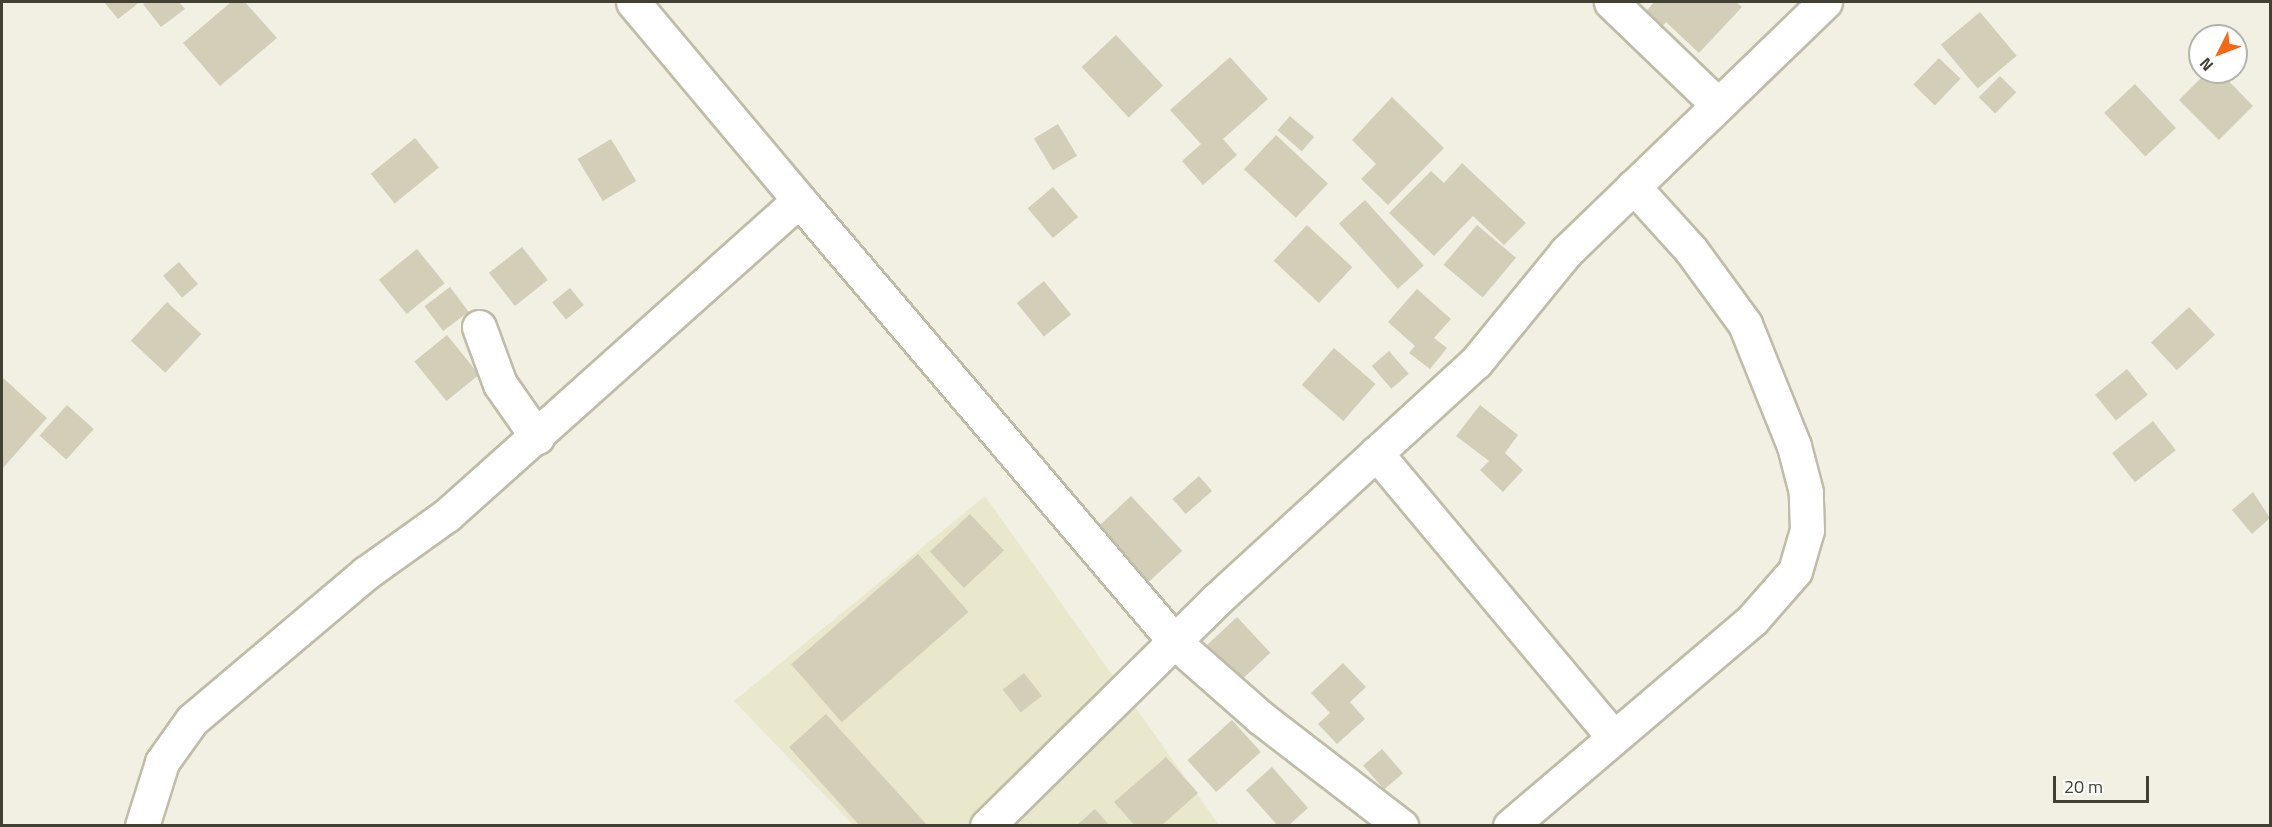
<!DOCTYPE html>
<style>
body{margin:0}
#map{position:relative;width:2272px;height:827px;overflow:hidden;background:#f1f0e2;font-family:"Titillium Web",sans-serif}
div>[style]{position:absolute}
.education>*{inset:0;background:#eae8cc}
.building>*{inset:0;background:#d2ceb8;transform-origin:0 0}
.roads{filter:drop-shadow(2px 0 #bfbca8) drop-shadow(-2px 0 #bfbca8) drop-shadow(0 2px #bfbca8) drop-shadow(0 -2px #bfbca8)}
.minor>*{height:33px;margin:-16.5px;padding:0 16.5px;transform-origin:16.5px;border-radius:16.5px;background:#fff}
span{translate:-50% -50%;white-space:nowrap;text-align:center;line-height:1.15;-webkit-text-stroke:4.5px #fff;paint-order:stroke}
.frame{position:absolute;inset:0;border:3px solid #424033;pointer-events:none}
.north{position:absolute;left:2188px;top:24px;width:60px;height:60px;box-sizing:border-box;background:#fff;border:2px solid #b3b3ad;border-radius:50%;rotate:228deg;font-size:16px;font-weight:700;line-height:24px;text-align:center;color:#424033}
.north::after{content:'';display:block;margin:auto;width:21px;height:27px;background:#f66814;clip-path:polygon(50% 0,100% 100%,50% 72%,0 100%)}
.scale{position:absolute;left:2053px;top:776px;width:96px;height:27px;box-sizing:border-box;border:3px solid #424033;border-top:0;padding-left:8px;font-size:18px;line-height:21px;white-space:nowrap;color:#424033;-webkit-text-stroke:4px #fff;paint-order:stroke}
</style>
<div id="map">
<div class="education">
<div style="clip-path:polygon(985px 496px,1219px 825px,853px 825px,734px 701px)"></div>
</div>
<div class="building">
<div style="clip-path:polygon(104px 2px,140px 2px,118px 19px)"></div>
<div style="clip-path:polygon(147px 2px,179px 2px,185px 9px,161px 27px,143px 4px)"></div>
<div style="clip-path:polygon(231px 2px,245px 2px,277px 38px,220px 86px,183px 43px)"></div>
<div style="clip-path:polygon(1654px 2px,1736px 2px,1742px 7px,1699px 53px,1666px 22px,1660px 29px,1643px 15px)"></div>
<div style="left:1980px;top:12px;width:57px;height:51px;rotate:50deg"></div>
<div style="left:1116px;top:35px;width:69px;height:47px;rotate:47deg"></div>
<div style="clip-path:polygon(1230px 57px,1268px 99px,1223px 139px,1237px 155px,1203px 185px,1182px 161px,1201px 144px,1170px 110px)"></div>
<div style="left:1939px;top:58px;width:30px;height:37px;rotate:44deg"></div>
<div style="clip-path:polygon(2207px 72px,2220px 72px,2253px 106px,2219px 140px,2179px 100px)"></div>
<div style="left:2000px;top:76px;width:23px;height:30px;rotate:45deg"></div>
<div style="left:2135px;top:84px;width:60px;height:42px;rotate:47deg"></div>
<div style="clip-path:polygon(1392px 97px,1444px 148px,1388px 205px,1361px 179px,1376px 164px,1352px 140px)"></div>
<div style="left:1290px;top:116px;width:32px;height:19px;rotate:41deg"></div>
<div style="left:1058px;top:124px;width:37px;height:28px;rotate:59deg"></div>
<div style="left:1276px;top:135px;width:71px;height:47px;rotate:43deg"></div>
<div style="left:415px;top:138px;width:38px;height:57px;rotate:51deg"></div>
<div style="left:611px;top:139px;width:49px;height:39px;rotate:59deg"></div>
<div style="clip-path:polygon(1462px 163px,1526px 223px,1504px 245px,1473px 216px,1434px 256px,1389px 213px,1431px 171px,1444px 183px)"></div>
<div style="left:1053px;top:187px;width:39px;height:33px;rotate:50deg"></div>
<div style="left:1365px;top:200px;width:88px;height:35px;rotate:48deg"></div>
<div style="left:1307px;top:225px;width:62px;height:49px;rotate:43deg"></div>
<div style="left:1477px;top:225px;width:51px;height:52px;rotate:40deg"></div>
<div style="left:522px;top:247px;width:42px;height:42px;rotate:52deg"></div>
<div style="left:417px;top:249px;width:44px;height:49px;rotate:51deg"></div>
<div style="left:179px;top:262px;width:29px;height:21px;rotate:49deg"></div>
<div style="left:1044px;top:281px;width:43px;height:35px;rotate:51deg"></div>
<div style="left:450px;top:287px;width:31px;height:32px;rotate:53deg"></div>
<div style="left:570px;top:288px;width:22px;height:23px;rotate:51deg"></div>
<div style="clip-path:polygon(1417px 289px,1451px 319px,1434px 338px,1447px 348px,1430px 369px,1409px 353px,1415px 346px,1388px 322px)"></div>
<div style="left:167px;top:302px;width:47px;height:53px;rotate:43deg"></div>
<div style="left:2189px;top:307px;width:38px;height:52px;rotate:47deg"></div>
<div style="left:447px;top:335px;width:51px;height:42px;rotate:51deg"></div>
<div style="left:1334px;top:348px;width:55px;height:49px;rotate:41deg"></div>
<div style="left:1389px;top:351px;width:30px;height:23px;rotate:49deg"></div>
<div style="left:2127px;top:369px;width:33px;height:41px;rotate:51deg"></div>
<div style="clip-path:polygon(2px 377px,47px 418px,3px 468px,2px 467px)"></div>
<div style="left:67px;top:405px;width:36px;height:41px;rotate:42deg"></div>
<div style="clip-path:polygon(1480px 405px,1518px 435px,1505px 453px,1523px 470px,1503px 492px,1480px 470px,1489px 461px,1456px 436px)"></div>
<div style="left:2153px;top:421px;width:37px;height:52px;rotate:52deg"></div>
<div style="left:1199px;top:476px;width:20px;height:35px;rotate:49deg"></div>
<div style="clip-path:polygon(2253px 492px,2270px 518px,2252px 534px,2232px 510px)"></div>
<div style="left:1131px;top:496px;width:75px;height:45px;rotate:47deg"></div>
<div style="left:970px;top:514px;width:50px;height:55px;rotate:47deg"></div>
<div style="left:918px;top:554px;width:77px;height:168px;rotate:49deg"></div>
<div style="left:1237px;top:617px;width:49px;height:45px;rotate:47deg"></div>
<div style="clip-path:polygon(1343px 663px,1366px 687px,1350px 702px,1365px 719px,1337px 744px,1318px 724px,1330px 713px,1311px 693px)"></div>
<div style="left:1024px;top:673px;width:29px;height:27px;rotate:52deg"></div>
<div style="clip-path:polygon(826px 714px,928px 826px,860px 826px,789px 747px)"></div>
<div style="left:1232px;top:720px;width:43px;height:60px;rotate:48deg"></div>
<div style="left:1382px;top:749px;width:32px;height:25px;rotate:49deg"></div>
<div style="clip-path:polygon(1166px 757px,1198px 793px,1161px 826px,1135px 826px,1114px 802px)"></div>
<div style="clip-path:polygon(1272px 767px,1308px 808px,1288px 826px,1278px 826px,1246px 790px)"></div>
<div style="clip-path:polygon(1095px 809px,1110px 826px,1076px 826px)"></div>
</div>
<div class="roads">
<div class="minor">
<div style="left:1611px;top:2px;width:147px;rotate:43.9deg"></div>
<div style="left:799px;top:200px;width:583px;rotate:49.59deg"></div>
<div style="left:1177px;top:644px;width:112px;rotate:41.4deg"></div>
<div style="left:1261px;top:718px;width:177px;rotate:37.6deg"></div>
<div style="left:479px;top:327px;width:61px;rotate:69.8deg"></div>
<div style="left:500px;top:384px;width:65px;rotate:55.1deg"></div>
<div style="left:1376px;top:453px;width:369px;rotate:50.1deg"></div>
<div style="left:142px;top:826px;width:67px;rotate:-72.6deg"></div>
<div style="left:162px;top:762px;width:52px;rotate:-54.5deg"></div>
<div style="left:192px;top:720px;width:228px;rotate:-40.2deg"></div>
<div style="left:366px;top:573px;width:100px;rotate:-35.6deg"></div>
<div style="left:447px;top:515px;width:472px;rotate:-41.8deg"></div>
<div style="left:799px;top:200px;width:258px;rotate:-130deg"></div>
<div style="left:987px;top:826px;width:322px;rotate:-44.6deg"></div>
<div style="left:1216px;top:600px;width:352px;rotate:-42.5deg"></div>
<div style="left:1476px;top:362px;width:142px;rotate:-50.7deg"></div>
<div style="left:1566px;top:252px;width:360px;rotate:-44deg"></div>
<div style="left:1510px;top:826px;width:318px;rotate:-40.4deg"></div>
<div style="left:1752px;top:620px;width:65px;rotate:-48.7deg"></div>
<div style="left:1795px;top:571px;width:43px;rotate:-73.7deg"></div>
<div style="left:1807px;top:530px;width:38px;rotate:-92deg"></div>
<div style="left:1806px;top:492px;width:48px;rotate:-104.6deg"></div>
<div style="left:1794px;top:446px;width:131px;rotate:-111.9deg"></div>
<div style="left:1745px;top:324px;width:92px;rotate:-126.1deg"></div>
<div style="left:1691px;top:250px;width:86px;rotate:-132.2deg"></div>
</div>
</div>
<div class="frame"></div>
<div class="north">N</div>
<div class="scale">20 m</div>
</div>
